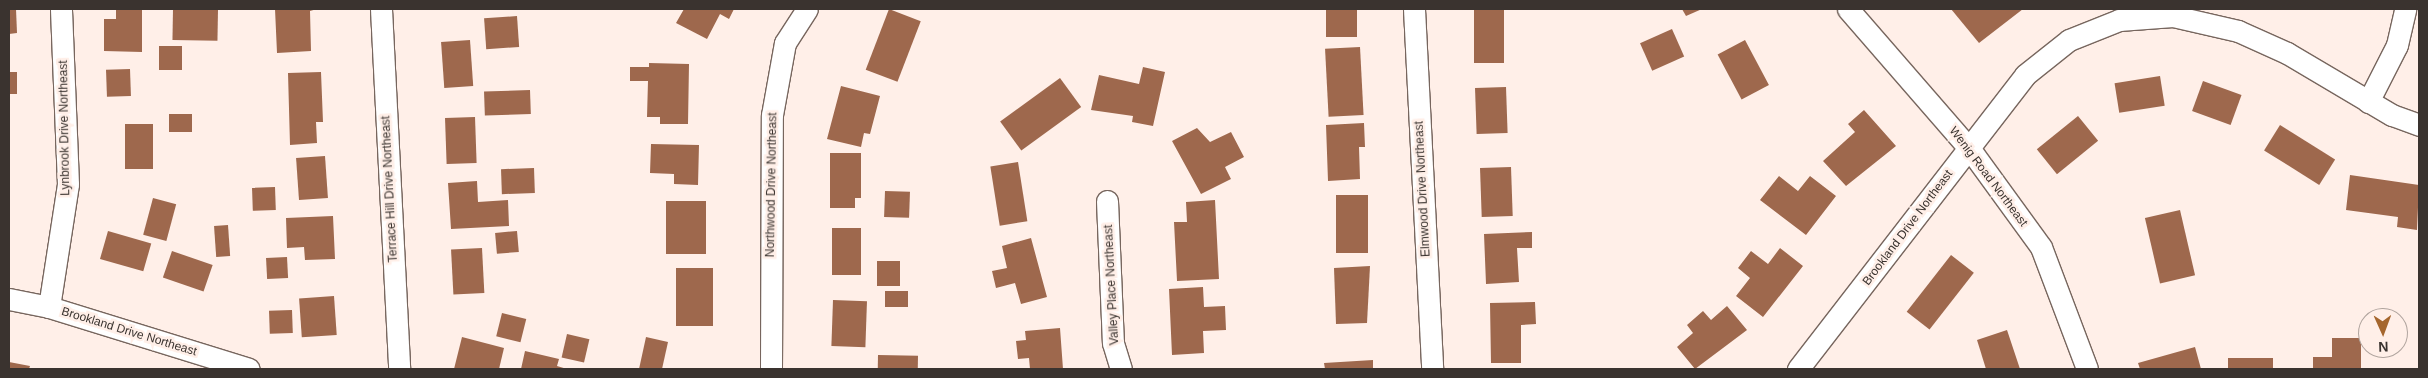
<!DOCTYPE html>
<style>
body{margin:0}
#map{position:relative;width:2428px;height:378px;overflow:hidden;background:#ffefe8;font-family:Helvetica,sans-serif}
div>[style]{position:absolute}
.building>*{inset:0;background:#9e684d;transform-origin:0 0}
.roads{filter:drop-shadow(1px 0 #77665e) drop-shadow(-1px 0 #77665e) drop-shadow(0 1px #77665e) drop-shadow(0 -1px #77665e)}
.minor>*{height:21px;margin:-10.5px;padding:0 10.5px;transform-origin:10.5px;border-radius:10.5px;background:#fff}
span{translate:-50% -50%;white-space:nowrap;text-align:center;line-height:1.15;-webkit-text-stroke:5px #ffefe8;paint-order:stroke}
.street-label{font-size:12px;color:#3a332f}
.frame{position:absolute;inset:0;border:10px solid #3a332f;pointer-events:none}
.north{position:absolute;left:2358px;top:308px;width:50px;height:50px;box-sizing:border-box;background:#ffefe8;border:1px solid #b0a49e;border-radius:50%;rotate:178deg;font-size:14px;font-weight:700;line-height:20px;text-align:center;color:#3a332f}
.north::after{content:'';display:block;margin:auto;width:18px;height:22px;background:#a5662d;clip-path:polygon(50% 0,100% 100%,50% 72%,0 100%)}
</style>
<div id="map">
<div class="building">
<div style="clip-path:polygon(9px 9px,16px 9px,17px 33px,9px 34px)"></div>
<div style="clip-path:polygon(116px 9px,142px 9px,142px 52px,104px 51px,104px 19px,116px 19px)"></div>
<div style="left:173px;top:9px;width:45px;height:31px;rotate:1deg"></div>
<div style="clip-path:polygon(275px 9px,317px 9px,310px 11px,311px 51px,277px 53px)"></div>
<div style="clip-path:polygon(684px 9px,734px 9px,729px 19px,720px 14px,707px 39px,676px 23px)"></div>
<div style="left:889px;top:9px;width:34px;height:65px;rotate:21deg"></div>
<div style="left:1326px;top:9px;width:31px;height:28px"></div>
<div style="left:1474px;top:9px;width:30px;height:54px"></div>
<div style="clip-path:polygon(1682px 9px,1702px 9px,1686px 16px)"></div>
<div style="clip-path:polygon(1951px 9px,2023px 9px,1979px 43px)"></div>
<div style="left:517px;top:16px;width:31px;height:33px;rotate:86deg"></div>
<div style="left:1672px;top:29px;width:30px;height:35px;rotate:66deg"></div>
<div style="left:470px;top:40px;width:46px;height:29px;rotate:86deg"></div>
<div style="left:1745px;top:40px;width:51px;height:31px;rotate:62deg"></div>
<div style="left:159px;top:46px;width:23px;height:24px"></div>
<div style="left:1360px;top:47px;width:68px;height:35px;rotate:87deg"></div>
<div style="clip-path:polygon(649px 63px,689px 64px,688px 124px,660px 124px,660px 117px,647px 117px,648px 81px,630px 81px,630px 67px,649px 67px)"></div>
<div style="clip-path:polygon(1143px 67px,1165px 72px,1153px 126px,1132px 122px,1133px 116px,1091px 110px,1099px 75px,1139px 84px)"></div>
<div style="left:130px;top:69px;width:27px;height:24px;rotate:88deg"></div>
<div style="left:9px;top:72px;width:8px;height:22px"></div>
<div style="clip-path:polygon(321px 72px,323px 122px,316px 122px,317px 143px,290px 145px,288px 73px)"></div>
<div style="left:2160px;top:76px;width:30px;height:46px;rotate:81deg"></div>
<div style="left:1060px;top:78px;width:36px;height:74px;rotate:54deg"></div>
<div style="left:2203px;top:81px;width:41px;height:32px;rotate:20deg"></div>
<div style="clip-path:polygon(841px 86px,880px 96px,870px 134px,864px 133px,861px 147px,827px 139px)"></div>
<div style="left:1506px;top:87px;width:46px;height:31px;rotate:88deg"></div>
<div style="left:530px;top:90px;width:24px;height:46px;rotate:88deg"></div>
<div style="clip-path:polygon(1864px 110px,1896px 146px,1846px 186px,1823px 161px,1855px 132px,1848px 124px)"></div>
<div style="left:169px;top:114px;width:23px;height:18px"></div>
<div style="left:2078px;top:116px;width:32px;height:53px;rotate:51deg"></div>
<div style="left:475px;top:117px;width:46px;height:30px;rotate:88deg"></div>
<div style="clip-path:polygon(1364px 123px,1365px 147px,1359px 147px,1360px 179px,1328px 181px,1326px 125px)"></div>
<div style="left:125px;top:124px;width:28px;height:45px"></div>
<div style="left:2280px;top:125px;width:65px;height:30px;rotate:32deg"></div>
<div style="clip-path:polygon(1197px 128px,1210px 142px,1231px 132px,1244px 157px,1225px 167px,1231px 179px,1201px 194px,1172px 141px)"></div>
<div style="clip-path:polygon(651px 144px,699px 145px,698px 185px,674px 184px,674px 174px,650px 173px)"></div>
<div style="clip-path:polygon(830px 153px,861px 153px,861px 198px,855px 198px,855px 208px,830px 208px)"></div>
<div style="left:325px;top:156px;width:42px;height:29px;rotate:86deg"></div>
<div style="left:1018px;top:162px;width:60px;height:28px;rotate:81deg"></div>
<div style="left:1511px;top:167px;width:49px;height:31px;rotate:88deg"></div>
<div style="left:534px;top:168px;width:25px;height:33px;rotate:88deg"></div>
<div style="clip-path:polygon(2350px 175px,2419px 185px,2417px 230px,2397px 227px,2398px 217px,2346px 210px)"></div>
<div style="clip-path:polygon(1779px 176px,1798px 191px,1810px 176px,1836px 196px,1806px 235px,1760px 200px)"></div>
<div style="clip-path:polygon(477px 181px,478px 202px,508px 200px,509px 226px,451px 229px,448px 183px)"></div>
<div style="left:275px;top:187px;width:23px;height:23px;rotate:88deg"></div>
<div style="left:885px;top:191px;width:25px;height:26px;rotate:2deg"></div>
<div style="left:1336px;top:195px;width:32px;height:58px"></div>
<div style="left:153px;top:198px;width:24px;height:38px;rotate:15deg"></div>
<div style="clip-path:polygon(1215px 200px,1219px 279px,1177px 281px,1174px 222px,1187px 222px,1186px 202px)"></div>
<div style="left:666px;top:201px;width:40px;height:53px"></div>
<div style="left:2180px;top:210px;width:67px;height:36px;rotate:77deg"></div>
<div style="clip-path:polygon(333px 216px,335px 259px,305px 260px,304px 247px,287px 248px,286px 218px)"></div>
<div style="left:228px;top:225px;width:31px;height:14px;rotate:86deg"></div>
<div style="left:832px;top:228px;width:29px;height:47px"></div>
<div style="left:108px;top:231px;width:45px;height:29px;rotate:16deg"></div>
<div style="left:517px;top:231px;width:21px;height:22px;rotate:85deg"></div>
<div style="clip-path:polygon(1532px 232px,1532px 248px,1517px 248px,1519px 282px,1486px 284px,1484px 234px)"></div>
<div style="clip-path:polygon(1031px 238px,1047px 297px,1021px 304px,1015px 283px,996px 288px,992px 271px,1007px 268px,1002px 246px)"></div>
<div style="left:482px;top:248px;width:45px;height:31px;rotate:87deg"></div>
<div style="clip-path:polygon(1780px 248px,1803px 266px,1763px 317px,1736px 296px,1750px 278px,1738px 268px,1751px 251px,1768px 264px)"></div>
<div style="left:172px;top:251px;width:43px;height:28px;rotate:19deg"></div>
<div style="left:1951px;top:255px;width:29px;height:72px;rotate:38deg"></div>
<div style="left:287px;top:257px;width:21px;height:21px;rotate:87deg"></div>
<div style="left:877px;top:261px;width:23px;height:25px"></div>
<div style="clip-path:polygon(1370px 266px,1367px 323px,1336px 324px,1334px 268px)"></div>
<div style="left:676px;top:268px;width:37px;height:58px"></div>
<div style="clip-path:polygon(1203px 287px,1204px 307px,1225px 306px,1226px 330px,1203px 331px,1204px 353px,1172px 355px,1169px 289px)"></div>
<div style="left:908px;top:291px;width:16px;height:23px;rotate:90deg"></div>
<div style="left:334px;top:296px;width:39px;height:35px;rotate:86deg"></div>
<div style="left:833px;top:300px;width:34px;height:46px;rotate:2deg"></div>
<div style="clip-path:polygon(1535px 302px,1536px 324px,1521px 325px,1521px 363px,1491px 363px,1490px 303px)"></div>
<div style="clip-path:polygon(1727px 306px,1747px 330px,1695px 369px,1677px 347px,1693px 333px,1687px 325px,1703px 311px,1711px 320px)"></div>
<div style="left:292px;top:310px;width:23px;height:23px;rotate:88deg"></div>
<div style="left:502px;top:313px;width:25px;height:24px;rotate:14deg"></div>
<div style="clip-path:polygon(1060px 328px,1063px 369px,1030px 369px,1029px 358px,1018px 359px,1016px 341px,1026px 340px,1025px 331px)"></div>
<div style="clip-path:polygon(2007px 330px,2020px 369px,1986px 369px,1977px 340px)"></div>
<div style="left:567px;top:334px;width:23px;height:24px;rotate:13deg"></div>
<div style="clip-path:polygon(462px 337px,504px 348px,499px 369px,454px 369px)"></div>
<div style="clip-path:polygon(646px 337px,668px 342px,662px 369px,639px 369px)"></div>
<div style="clip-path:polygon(2332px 338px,2361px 338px,2361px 369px,2313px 369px,2313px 357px,2332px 357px)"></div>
<div style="clip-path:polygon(2195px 347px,2201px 369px,2140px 369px,2138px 363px)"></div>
<div style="clip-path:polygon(525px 351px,559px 359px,557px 366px,567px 369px,521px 369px)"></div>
<div style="left:878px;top:355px;width:40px;height:14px;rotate:1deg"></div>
<div style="left:2273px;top:358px;width:11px;height:45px;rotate:90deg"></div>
<div style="clip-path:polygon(1373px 360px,1373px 369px,1325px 369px,1324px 363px)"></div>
<div style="clip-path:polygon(9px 362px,30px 366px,29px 369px,9px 369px)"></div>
</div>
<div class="roads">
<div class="minor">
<div style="left:381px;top:9px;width:360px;rotate:87.1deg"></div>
<div style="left:1414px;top:9px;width:360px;rotate:87.1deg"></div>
<div style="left:1848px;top:9px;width:184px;rotate:49deg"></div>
<div style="left:1969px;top:148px;width:122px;rotate:54deg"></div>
<div style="left:2041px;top:247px;width:130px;rotate:69.3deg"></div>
<div style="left:2368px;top:102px;width:64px;rotate:-63deg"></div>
<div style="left:2397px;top:45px;width:37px;rotate:-77deg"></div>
<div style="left:1107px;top:201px;width:142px;rotate:87.6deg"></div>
<div style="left:1113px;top:343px;width:27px;rotate:73deg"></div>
<div style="left:9px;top:299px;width:41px;rotate:11.3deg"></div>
<div style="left:49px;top:307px;width:209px;rotate:17.2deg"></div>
<div style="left:49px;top:307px;width:124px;rotate:-81.2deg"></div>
<div style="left:68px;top:184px;width:175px;rotate:-92.3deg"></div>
<div style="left:771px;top:369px;width:254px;rotate:-89.8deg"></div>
<div style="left:772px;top:115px;width:73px;rotate:-79.8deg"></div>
<div style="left:785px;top:43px;width:40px;rotate:-57.1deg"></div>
<div style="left:1798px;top:369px;width:371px;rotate:-52.3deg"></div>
<div style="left:2025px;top:75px;width:56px;rotate:-38.5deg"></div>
<div style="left:2069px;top:40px;width:54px;rotate:-21.8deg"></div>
<div style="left:2119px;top:20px;width:54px;rotate:-4.2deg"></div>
<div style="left:2173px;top:16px;width:67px;rotate:13deg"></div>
<div style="left:2238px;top:31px;width:54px;rotate:24.2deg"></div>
<div style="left:2287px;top:53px;width:122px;rotate:30.6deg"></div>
<div style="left:2392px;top:115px;width:29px;rotate:20deg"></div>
</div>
</div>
<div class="street-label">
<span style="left:65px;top:128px;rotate:-91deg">Lynbrook Drive Northeast</span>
<span style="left:1988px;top:177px;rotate:53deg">Wenig Road Northeast</span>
<span style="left:772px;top:185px;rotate:-89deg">Northwood Drive Northeast</span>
<span style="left:390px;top:189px;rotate:-93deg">Terrace Hill Drive Northeast</span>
<span style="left:1423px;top:189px;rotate:-93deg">Elmwood Drive Northeast</span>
<span style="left:1908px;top:228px;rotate:-53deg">Brookland Drive Northeast</span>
<span style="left:1112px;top:285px;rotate:-93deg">Valley Place Northeast</span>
<span style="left:129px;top:332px;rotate:17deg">Brookland Drive Northeast</span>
</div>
<div class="frame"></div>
<div class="north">N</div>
</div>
